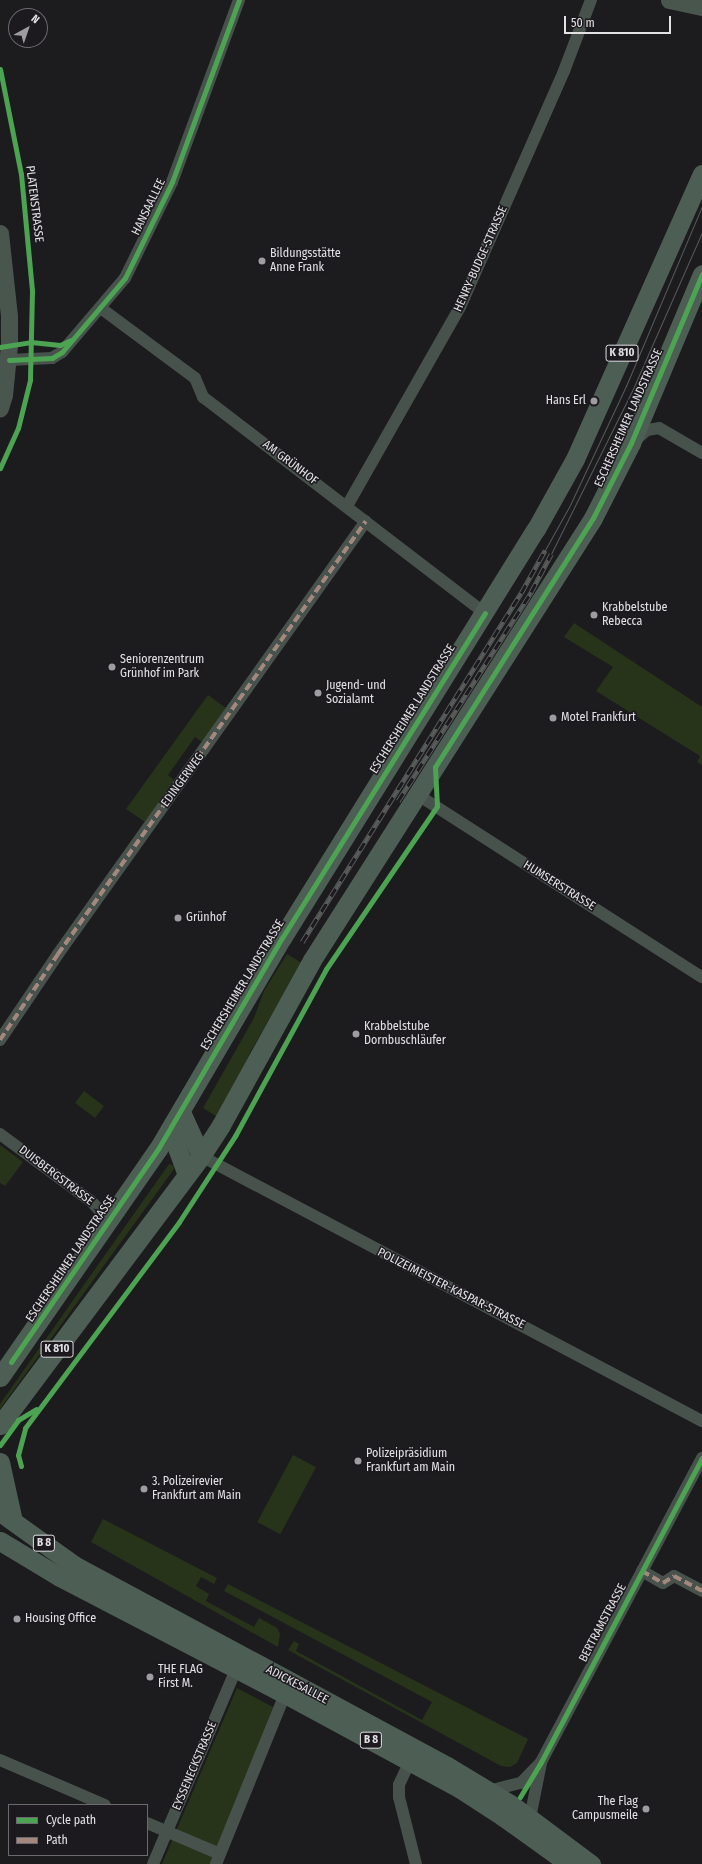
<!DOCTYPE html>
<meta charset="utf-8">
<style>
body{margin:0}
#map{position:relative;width:702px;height:1864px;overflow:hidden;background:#1c1b1e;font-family:"Fira Sans Condensed",sans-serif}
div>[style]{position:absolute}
.green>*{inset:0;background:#273419;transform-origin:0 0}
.minor>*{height:12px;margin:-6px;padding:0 6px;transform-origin:6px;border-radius:6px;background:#48524c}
.secondary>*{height:17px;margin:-8.5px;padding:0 8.5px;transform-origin:8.5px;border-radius:8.5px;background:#48564e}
.primary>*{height:19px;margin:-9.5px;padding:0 9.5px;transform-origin:9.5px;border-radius:9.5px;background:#4d5e54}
.tram>*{height:1px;margin:-0.5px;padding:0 0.5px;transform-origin:0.5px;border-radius:0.5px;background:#585c5a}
.rail>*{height:4.5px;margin-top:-2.25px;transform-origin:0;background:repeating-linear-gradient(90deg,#1c1a1f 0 9px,#585c5a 0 18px);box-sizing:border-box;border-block:1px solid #585c5a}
.quiet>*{height:4px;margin-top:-2px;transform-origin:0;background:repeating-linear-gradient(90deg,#a5887d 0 8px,transparent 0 12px)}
.cycleway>*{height:5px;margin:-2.5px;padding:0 2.5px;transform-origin:2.5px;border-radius:2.5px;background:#4ca352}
.dots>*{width:11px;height:11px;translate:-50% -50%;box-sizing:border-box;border:2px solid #1c1a1f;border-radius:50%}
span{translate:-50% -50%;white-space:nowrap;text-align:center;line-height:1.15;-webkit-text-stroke:3px #1c1a1f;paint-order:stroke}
.shield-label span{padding:1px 3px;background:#1c1a1f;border:1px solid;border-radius:3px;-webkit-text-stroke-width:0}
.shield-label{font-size:11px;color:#e2e1e4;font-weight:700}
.street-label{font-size:12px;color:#e2e1e4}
.poi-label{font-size:12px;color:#e2e1e4}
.left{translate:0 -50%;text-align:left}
.right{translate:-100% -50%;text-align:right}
.legend{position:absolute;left:8px;top:1804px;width:140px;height:52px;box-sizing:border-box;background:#1c1a1f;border:1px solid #6b6a6e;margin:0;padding:5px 7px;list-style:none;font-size:12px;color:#e2e1e4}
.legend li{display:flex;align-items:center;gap:8px;height:20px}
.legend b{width:20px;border:1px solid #6b6a6e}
.north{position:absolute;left:8px;top:8px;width:40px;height:40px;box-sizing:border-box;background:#1c1a1f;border:1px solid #6b6a6e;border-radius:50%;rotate:40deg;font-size:11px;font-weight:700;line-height:16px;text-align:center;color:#e2e1e4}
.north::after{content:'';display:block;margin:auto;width:14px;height:18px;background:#9d9c9f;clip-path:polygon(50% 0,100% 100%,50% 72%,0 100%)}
.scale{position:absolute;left:564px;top:16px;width:107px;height:18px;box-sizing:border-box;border:2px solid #e2e1e4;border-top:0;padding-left:5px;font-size:12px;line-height:14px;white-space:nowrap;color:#e2e1e4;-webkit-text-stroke:3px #1c1a1f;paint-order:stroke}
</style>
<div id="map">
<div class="green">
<div style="clip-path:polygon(574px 623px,702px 707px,702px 765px,697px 762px,700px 756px,596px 691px,613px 667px,564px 637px)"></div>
<div style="clip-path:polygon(208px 695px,226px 708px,202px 742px,195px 737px,168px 775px,174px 780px,145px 822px,126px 809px)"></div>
<div style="clip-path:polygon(287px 954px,302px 963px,251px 1051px,219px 1118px,203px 1108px,254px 1018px,264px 991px)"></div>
<div style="left:84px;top:1091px;width:25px;height:15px;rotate:37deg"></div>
<div style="clip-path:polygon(0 1145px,23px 1162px,5px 1186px,0 1183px)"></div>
<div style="clip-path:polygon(169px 1164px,173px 1165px,174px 1169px,0 1409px,0 1404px)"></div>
<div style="left:293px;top:1455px;width:26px;height:76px;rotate:28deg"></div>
<div style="clip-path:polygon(103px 1519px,217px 1578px,214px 1584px,201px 1577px,196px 1586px,209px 1594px,206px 1601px,254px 1627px,259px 1618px,277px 1628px,280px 1634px,278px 1647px,91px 1542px)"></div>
<div style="clip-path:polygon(228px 1584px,528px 1739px,517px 1763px,510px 1767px,501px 1766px,288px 1650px,294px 1641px,299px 1644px,296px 1651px,422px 1720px,432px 1702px,224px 1591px)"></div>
<div style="clip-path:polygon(237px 1688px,273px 1707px,214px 1864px,162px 1864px)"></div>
</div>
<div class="minor">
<div style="left:102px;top:309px;width:116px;rotate:36.6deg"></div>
<div style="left:195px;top:378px;width:21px;rotate:67deg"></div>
<div style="left:203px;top:397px;width:355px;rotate:37.5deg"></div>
<div style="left:9px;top:360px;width:43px;rotate:-2.7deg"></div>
<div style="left:52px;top:358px;width:12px;rotate:-31deg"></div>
<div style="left:62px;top:352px;width:97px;rotate:-49.6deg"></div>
<div style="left:125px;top:278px;width:107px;rotate:-63.9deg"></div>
<div style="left:172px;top:182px;width:194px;rotate:-69.8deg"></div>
<div style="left:634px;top:441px;width:17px;rotate:-40deg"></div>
<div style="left:647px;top:430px;width:12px;rotate:-9deg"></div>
<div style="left:659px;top:428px;width:50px;rotate:30.2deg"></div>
<div style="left:347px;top:506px;width:229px;rotate:-60.4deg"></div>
<div style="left:460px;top:307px;width:258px;rotate:-66.2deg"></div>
<div style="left:564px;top:71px;width:76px;rotate:-69.2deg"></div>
<div style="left:418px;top:795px;width:337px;rotate:32.7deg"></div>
<div style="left:0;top:1040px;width:104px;rotate:-56deg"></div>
<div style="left:58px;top:954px;width:531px;rotate:-54.58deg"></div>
<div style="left:0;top:1134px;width:113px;rotate:36.4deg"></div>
<div style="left:91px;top:1201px;width:28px;rotate:48deg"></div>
<div style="left:201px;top:1156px;width:567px;rotate:27.88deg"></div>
<div style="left:642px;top:1571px;width:24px;rotate:30deg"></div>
<div style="left:663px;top:1583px;width:13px;rotate:-32deg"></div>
<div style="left:674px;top:1576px;width:32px;rotate:28deg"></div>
<div style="left:0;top:1760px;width:114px;rotate:23.2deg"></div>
<div style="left:410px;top:1761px;width:26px;rotate:115deg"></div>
<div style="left:399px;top:1785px;width:12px;rotate:90deg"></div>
<div style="left:399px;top:1797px;width:69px;rotate:75.8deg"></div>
<div style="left:488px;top:1791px;width:34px;rotate:-14deg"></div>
<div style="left:521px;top:1783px;width:29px;rotate:-46deg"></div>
<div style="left:541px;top:1762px;width:344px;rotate:-62.1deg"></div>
<div style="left:530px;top:1818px;width:56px;rotate:-78.7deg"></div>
<div style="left:147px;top:1823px;width:79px;rotate:23deg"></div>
<div style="left:153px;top:1864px;width:212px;rotate:-66.9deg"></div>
<div style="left:216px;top:1864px;width:183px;rotate:-67.9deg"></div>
</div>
<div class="secondary">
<div style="left:669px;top:0;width:34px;rotate:12deg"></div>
<div style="left:0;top:233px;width:83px;rotate:83.8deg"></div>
<div style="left:9px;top:316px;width:29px;rotate:90deg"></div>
<div style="left:9px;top:345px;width:50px;rotate:95.7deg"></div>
<div style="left:4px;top:395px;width:14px;rotate:107deg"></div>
</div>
<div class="primary">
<div style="left:181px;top:1112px;width:48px;rotate:65.6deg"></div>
<div style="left:170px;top:1129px;width:49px;rotate:69.7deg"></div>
<div style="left:0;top:1377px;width:277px;rotate:-55.3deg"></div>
<div style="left:158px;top:1149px;width:245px;rotate:-59.6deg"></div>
<div style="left:282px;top:938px;width:481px;rotate:-58.2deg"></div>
<div style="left:536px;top:529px;width:80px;rotate:-60.9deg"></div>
<div style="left:575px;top:459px;width:312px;rotate:-66deg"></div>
<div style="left:0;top:1425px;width:336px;rotate:-53.2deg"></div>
<div style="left:201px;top:1156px;width:37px;rotate:-57deg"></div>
<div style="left:221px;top:1125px;width:188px;rotate:-61.1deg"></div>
<div style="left:312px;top:960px;width:524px;rotate:-57.55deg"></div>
<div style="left:593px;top:518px;width:84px;rotate:-63.1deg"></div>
<div style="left:631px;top:443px;width:183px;rotate:-67.2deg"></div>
<div style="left:0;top:1462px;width:60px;rotate:77.6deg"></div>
<div style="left:0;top:1512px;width:91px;rotate:35.6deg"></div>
<div style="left:74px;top:1565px;width:424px;rotate:28.3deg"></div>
<div style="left:447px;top:1766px;width:76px;rotate:31deg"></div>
<div style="left:512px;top:1805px;width:99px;rotate:36.8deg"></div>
<div style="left:0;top:1541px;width:70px;rotate:31deg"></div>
<div style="left:60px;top:1577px;width:254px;rotate:27.5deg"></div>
<div style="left:285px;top:1694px;width:198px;rotate:28.4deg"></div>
<div style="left:459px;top:1788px;width:51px;rotate:33.1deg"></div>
<div style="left:502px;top:1816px;width:82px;rotate:35.6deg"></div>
</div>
<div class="tram">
<div style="left:545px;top:550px;width:51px;rotate:-60.9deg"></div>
<div style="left:570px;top:505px;width:132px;rotate:-64.8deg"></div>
<div style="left:626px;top:386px;width:195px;rotate:-67.1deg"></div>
<div style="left:551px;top:554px;width:182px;rotate:-63.6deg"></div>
<div style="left:632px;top:391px;width:174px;rotate:-66.2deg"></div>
</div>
<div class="rail">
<div style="left:398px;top:801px;width:248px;rotate:-57.5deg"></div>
<div style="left:531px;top:592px;width:43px;rotate:-62.2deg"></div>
<div style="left:302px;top:942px;width:412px;rotate:-57.9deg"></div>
<div style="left:521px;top:593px;width:49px;rotate:-60.8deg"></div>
</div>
<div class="quiet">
<div style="left:0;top:1040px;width:104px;rotate:-56deg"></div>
<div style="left:58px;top:954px;width:531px;rotate:-54.58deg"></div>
<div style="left:642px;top:1571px;width:24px;rotate:30deg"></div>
<div style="left:663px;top:1583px;width:13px;rotate:-32deg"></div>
<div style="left:674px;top:1576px;width:32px;rotate:28deg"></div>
</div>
<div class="cycleway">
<div style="left:0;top:69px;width:107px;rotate:78.7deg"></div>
<div style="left:21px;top:174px;width:118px;rotate:84.6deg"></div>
<div style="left:32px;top:291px;width:89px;rotate:91.3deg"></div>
<div style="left:30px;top:380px;width:49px;rotate:104deg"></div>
<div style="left:18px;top:428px;width:44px;rotate:114.2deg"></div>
<div style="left:0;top:347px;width:31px;rotate:-9deg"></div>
<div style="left:31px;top:342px;width:29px;rotate:6deg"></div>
<div style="left:60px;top:345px;width:12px;rotate:-24deg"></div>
<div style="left:9px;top:360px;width:43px;rotate:-2.7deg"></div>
<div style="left:52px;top:358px;width:12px;rotate:-31deg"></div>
<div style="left:62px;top:352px;width:97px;rotate:-49.6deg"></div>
<div style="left:125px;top:278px;width:107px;rotate:-63.9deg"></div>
<div style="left:172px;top:182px;width:194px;rotate:-69.8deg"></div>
<div style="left:11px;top:1362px;width:259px;rotate:-55.4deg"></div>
<div style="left:158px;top:1149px;width:245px;rotate:-59.6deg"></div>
<div style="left:282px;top:938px;width:383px;rotate:-58deg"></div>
<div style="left:0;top:1445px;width:31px;rotate:-54deg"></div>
<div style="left:18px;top:1420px;width:21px;rotate:-31deg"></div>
<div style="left:21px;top:1466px;width:11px;rotate:-105deg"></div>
<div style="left:18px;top:1455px;width:28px;rotate:-75deg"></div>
<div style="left:25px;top:1428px;width:257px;rotate:-53.2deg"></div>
<div style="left:179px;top:1222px;width:103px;rotate:-56.9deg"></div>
<div style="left:235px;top:1136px;width:190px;rotate:-61.4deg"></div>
<div style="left:326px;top:969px;width:197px;rotate:-55.7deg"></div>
<div style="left:437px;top:806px;width:39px;rotate:-93deg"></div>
<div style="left:435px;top:767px;width:295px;rotate:-57.6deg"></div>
<div style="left:593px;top:518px;width:84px;rotate:-63.1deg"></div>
<div style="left:631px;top:443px;width:183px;rotate:-67.2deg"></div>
<div style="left:520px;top:1797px;width:41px;rotate:-59deg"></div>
<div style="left:541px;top:1762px;width:344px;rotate:-62.1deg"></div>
</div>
<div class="dots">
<div style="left:262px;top:261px;background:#9d9c9f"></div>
<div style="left:594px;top:401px;background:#9d9c9f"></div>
<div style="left:594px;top:615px;background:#9d9c9f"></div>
<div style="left:112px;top:667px;background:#9d9c9f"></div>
<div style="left:318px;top:693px;background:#9d9c9f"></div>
<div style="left:553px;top:718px;background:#9d9c9f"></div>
<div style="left:178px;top:918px;background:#9d9c9f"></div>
<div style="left:356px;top:1034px;background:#9d9c9f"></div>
<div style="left:358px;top:1461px;background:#9d9c9f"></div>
<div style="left:144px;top:1489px;background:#9d9c9f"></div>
<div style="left:17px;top:1619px;background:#9d9c9f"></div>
<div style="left:150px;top:1677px;background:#9d9c9f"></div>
<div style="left:646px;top:1809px;background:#9d9c9f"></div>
</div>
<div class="shield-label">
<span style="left:622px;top:353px">K 810</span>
<span style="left:57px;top:1349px">K 810</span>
<span style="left:44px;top:1543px">B 8</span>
<span style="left:371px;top:1740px">B 8</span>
</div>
<div class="street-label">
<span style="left:34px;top:204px;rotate:83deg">PLATENSTRASSE</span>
<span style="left:149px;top:207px;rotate:-64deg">HANSAALLEE</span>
<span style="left:481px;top:259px;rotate:-66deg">HENRY-BUDGE-STRASSE</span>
<span style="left:629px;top:418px;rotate:-66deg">ESCHERSHEIMER LANDSTRASSE</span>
<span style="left:290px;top:463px;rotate:37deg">AM GRÜNHOF</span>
<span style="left:413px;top:709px;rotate:-58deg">ESCHERSHEIMER LANDSTRASSE</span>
<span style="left:183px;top:780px;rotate:-54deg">EDINGERWEG</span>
<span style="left:559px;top:886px;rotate:32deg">HUMSERSTRASSE</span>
<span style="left:243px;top:985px;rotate:-59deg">ESCHERSHEIMER LANDSTRASSE</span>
<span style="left:56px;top:1176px;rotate:37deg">DUISBERGSTRASSE</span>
<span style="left:71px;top:1259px;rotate:-56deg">ESCHERSHEIMER LANDSTRASSE</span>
<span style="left:451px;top:1289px;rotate:27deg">POLIZEIMEISTER-KASPAR-STRASSE</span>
<span style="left:603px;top:1623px;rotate:-62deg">BERTRAMSTRASSE</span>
<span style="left:297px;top:1685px;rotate:28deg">ADICKESALLEE</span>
<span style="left:195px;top:1766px;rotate:-67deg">EYSSENECKSTRASSE</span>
</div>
<div class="poi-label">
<span class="left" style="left:270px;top:261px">Bildungsstätte<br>Anne Frank</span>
<span class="right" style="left:586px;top:401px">Hans Erl</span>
<span class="left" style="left:602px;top:615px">Krabbelstube<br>Rebecca</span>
<span class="left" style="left:120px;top:667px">Seniorenzentrum<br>Grünhof im Park</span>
<span class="left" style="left:326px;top:693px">Jugend- und<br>Sozialamt</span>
<span class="left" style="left:561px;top:718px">Motel Frankfurt</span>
<span class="left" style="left:186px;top:918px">Grünhof</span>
<span class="left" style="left:364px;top:1034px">Krabbelstube<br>Dornbuschläufer</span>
<span class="left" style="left:366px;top:1461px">Polizeipräsidium<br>Frankfurt am Main</span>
<span class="left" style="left:152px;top:1489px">3. Polizeirevier<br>Frankfurt am Main</span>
<span class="left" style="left:25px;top:1619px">Housing Office</span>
<span class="left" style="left:158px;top:1677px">THE FLAG<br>First M.</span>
<span class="right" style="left:638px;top:1809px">The Flag<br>Campusmeile</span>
</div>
<ul class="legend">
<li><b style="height:5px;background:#4ca352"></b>Cycle path</li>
<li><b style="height:5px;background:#a5887d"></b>Path</li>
</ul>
<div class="north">N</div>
<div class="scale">50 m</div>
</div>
